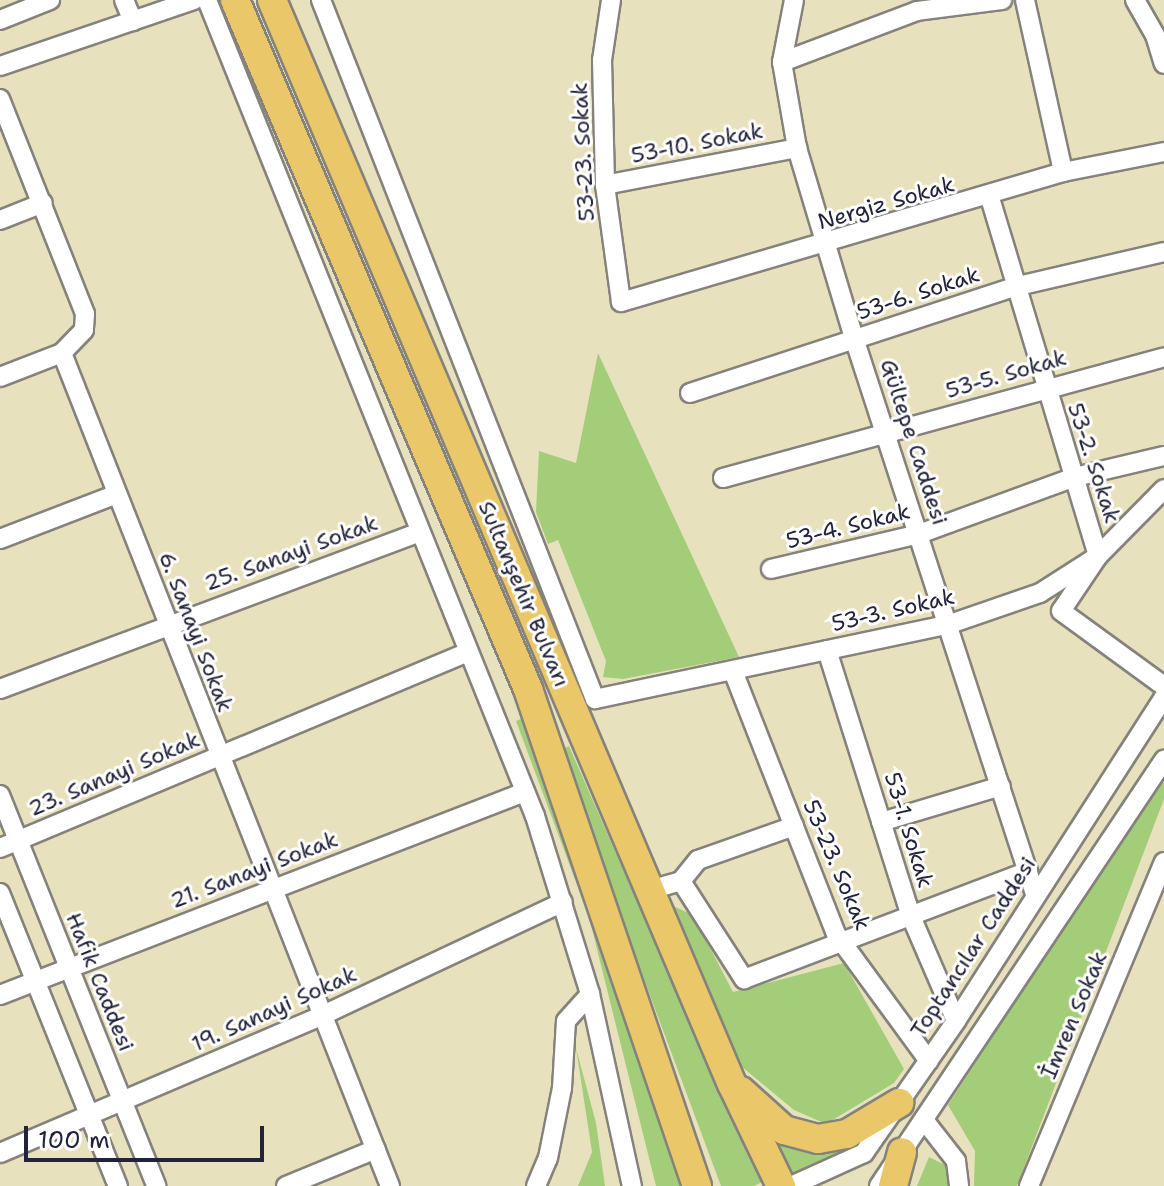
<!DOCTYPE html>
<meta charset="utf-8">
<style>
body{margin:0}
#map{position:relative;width:1164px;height:1186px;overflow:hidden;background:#e8e1bd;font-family:"Shantell Sans",sans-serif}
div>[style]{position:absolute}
.green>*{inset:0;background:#a4cd79}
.roads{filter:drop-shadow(2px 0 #85827c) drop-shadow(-2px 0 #85827c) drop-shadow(0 2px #85827c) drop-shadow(0 -2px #85827c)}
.minor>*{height:18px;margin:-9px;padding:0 9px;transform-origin:9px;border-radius:9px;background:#fff}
.highway>*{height:28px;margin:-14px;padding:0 14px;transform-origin:14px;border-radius:14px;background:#eac769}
span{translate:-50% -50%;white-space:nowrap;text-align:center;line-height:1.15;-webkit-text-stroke:6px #fff;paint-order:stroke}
.street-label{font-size:22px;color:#22223b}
.scale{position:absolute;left:24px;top:1126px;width:240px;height:36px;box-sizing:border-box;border:4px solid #22223b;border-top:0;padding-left:10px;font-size:24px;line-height:28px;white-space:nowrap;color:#22223b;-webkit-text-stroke:6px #fff;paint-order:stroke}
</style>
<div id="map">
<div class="green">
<div style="clip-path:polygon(598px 353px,739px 657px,623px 679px,603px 677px,606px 661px,558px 540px,548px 544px,536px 512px,539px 451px,576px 463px)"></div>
<div style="clip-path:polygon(523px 718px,694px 1186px,656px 1186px,589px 917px,516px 721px)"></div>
<div style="clip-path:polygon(569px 746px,664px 963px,770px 1178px,754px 1186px,721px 1186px,559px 751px)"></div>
<div style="clip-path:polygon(1164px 775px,1164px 799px,1017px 1186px,974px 1186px,975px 1151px,948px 1105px)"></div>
<div style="clip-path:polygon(673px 906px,693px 915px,733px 992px,844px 963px,904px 1069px,894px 1083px,826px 1124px,794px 1110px,742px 1067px,669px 916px)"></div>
<div style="clip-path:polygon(576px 1048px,596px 1123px,605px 1186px,578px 1186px,592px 1152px)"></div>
<div style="clip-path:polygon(773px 1139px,831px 1148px,863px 1145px,827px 1166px,792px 1175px)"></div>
<div style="clip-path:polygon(929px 1157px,949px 1167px,954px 1186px,917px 1186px)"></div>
</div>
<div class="roads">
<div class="minor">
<div style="left:124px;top:0;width:23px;rotate:67deg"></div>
<div style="left:207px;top:0;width:879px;rotate:68.1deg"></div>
<div style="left:535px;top:816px;width:186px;rotate:72.8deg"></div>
<div style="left:590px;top:994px;width:197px;rotate:77.7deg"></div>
<div style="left:321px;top:0;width:751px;rotate:68.6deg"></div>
<div style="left:595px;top:699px;width:363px;rotate:-11.9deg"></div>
<div style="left:950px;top:624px;width:95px;rotate:-19deg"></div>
<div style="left:1040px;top:593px;width:69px;rotate:-32.5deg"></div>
<div style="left:1098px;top:556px;width:94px;rotate:-45.4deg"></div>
<div style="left:611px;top:0;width:61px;rotate:98.5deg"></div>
<div style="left:602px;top:60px;width:125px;rotate:88.6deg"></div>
<div style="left:605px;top:185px;width:118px;rotate:82.2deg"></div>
<div style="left:621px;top:302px;width:461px;rotate:-16.4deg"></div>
<div style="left:1063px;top:172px;width:103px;rotate:-11.2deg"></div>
<div style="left:794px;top:0;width:63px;rotate:101deg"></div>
<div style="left:782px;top:62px;width:87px;rotate:80.1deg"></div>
<div style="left:797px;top:148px;width:198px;rotate:73.3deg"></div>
<div style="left:854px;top:338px;width:585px;rotate:71.97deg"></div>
<div style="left:1025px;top:0;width:176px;rotate:77.5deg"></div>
<div style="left:1135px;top:0;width:40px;rotate:60.3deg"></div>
<div style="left:1155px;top:35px;width:30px;rotate:73deg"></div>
<div style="left:0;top:20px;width:54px;rotate:-21.8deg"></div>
<div style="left:782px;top:62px;width:144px;rotate:-20.7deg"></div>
<div style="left:917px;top:11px;width:86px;rotate:-7.4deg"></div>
<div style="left:0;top:66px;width:205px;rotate:-18.8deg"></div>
<div style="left:0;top:99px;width:231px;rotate:68.4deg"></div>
<div style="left:85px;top:314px;width:16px;rotate:94deg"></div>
<div style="left:84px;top:330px;width:32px;rotate:134deg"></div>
<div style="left:62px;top:353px;width:895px;rotate:68.51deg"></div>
<div style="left:605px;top:185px;width:196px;rotate:-10.9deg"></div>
<div style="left:990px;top:198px;width:374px;rotate:73.2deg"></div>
<div style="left:1098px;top:556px;width:66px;rotate:123.9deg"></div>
<div style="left:1061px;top:611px;width:127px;rotate:36.1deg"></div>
<div style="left:0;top:220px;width:46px;rotate:-21.6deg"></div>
<div style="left:0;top:377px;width:66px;rotate:-21.2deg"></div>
<div style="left:690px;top:393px;width:341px;rotate:-18.1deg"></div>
<div style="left:1014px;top:287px;width:154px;rotate:-13.1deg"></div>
<div style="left:723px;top:478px;width:457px;rotate:-15.3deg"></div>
<div style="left:0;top:539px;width:125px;rotate:-21deg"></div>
<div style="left:771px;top:569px;width:152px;rotate:-13.3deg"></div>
<div style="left:919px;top:534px;width:166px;rotate:-20.1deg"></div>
<div style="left:1075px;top:477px;width:91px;rotate:-13.3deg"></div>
<div style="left:827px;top:650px;width:277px;rotate:72.5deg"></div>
<div style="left:910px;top:914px;width:116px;rotate:66.7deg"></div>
<div style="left:733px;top:671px;width:282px;rotate:68.6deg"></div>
<div style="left:836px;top:934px;width:157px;rotate:53.8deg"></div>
<div style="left:0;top:689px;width:447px;rotate:-20.5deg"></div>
<div style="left:0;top:795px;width:421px;rotate:68.2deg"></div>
<div style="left:881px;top:822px;width:125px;rotate:-16.7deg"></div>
<div style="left:0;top:848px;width:507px;rotate:-22.72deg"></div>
<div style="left:681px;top:881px;width:27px;rotate:-51deg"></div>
<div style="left:698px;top:860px;width:102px;rotate:-19.5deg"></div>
<div style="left:650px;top:890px;width:32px;rotate:-16deg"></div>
<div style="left:681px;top:881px;width:117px;rotate:57.3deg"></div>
<div style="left:744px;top:979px;width:304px;rotate:-20.8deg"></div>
<div style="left:0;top:893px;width:316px;rotate:68.1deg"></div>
<div style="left:0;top:995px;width:563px;rotate:-21.14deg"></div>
<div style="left:924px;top:1120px;width:52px;rotate:52deg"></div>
<div style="left:956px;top:1161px;width:25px;rotate:83deg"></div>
<div style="left:0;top:1153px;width:351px;rotate:-23.1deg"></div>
<div style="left:323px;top:1015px;width:265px;rotate:-25.2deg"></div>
<div style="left:286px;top:1186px;width:97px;rotate:-22.3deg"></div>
<div style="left:536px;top:1186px;width:30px;rotate:-67deg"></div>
<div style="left:548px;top:1158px;width:71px;rotate:-78.7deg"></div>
<div style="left:562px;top:1088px;width:67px;rotate:-86.6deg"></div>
<div style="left:566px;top:1021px;width:36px;rotate:-48deg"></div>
<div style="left:791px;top:1186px;width:80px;rotate:-24.3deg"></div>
<div style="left:864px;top:1153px;width:161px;rotate:-55.1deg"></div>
<div style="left:956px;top:1021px;width:385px;rotate:-57.3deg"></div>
<div style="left:879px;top:1186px;width:513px;rotate:-56.22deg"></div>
<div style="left:1029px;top:1186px;width:351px;rotate:-67.4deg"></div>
</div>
<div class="highway">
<div style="left:235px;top:0;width:749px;rotate:66.96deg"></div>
<div style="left:528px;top:689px;width:525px;rotate:71.22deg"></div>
<div style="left:272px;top:0;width:1178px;rotate:67.01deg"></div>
<div style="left:732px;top:1084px;width:113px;rotate:64.3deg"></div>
<div style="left:741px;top:1091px;width:58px;rotate:42.2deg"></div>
<div style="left:784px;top:1130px;width:35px;rotate:15deg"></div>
<div style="left:818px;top:1139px;width:29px;rotate:-10deg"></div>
<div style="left:847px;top:1134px;width:61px;rotate:-30.8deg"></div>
<div style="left:893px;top:1186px;width:35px;rotate:-75deg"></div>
</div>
</div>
<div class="street-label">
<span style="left:697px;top:143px;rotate:-11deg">53-10. Sokak</span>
<span style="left:583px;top:152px;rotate:-93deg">53-23. Sokak</span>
<span style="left:886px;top:203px;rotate:-16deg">Nergiz Sokak</span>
<span style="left:918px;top:293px;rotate:-18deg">53-6. Sokak</span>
<span style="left:1006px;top:374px;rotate:-16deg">53-5. Sokak</span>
<span style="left:914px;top:442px;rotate:72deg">Gültepe Caddesi</span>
<span style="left:1094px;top:463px;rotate:72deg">53-2. Sokak</span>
<span style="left:848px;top:526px;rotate:-14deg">53-4. Sokak</span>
<span style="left:291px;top:553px;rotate:-20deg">25. Sanayi Sokak</span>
<span style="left:524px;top:594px;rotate:67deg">Sultanşehir Bulvarı</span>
<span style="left:893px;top:610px;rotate:-13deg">53-3. Sokak</span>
<span style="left:196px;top:632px;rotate:69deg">6. Sanayi Sokak</span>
<span style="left:114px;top:774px;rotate:-23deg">23. Sanayi Sokak</span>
<span style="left:909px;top:830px;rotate:73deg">53-1. Sokak</span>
<span style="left:837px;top:865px;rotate:67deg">53-23. Sokak</span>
<span style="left:254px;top:870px;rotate:-21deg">21. Sanayi Sokak</span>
<span style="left:973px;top:947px;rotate:-57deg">Toptancılar Caddesi</span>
<span style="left:100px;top:982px;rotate:68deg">Hafik Caddesi</span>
<span style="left:274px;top:1009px;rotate:-24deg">19. Sanayi Sokak</span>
<span style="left:1074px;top:1015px;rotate:-67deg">İmren Sokak</span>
</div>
<div class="scale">100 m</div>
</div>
